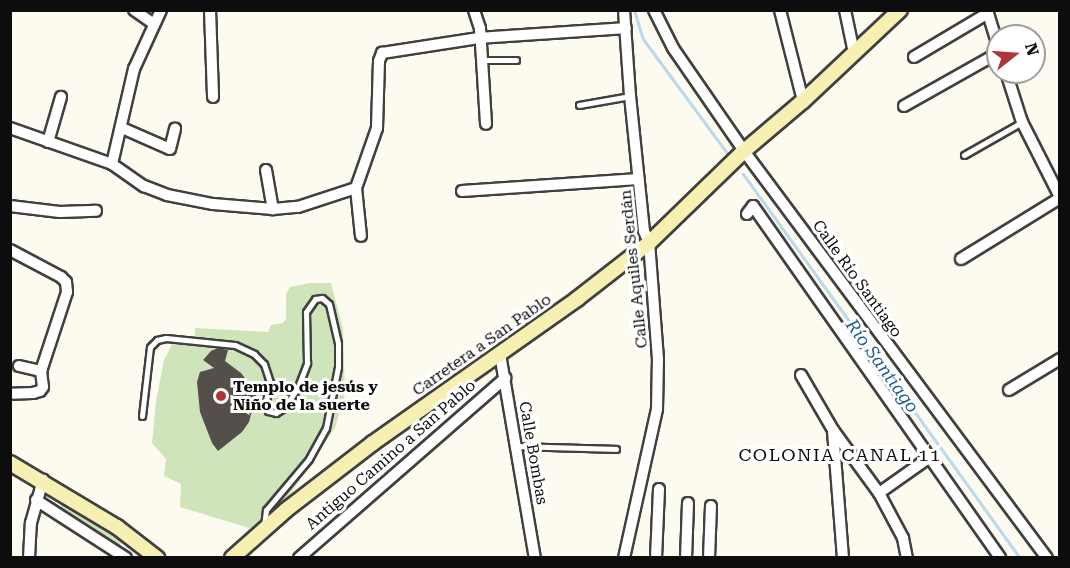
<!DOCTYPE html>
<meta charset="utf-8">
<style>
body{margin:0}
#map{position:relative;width:1070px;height:568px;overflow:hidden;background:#fdfbef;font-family:"Roboto Serif",serif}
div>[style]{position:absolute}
.green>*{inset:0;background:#d0e4bc;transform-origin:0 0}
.stream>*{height:3px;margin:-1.5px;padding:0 1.5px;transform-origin:1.5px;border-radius:1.5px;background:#b9d9ef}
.building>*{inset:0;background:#554f4b}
.roads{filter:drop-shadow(2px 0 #404040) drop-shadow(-2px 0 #404040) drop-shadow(0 2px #404040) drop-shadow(0 -2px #404040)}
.service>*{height:5px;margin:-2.5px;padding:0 2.5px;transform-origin:2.5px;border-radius:2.5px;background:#fff}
.minor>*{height:10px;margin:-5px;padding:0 5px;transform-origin:5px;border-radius:5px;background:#fff}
.secondary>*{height:14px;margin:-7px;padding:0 7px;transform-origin:7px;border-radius:7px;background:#f6f0b2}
.dots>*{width:16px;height:16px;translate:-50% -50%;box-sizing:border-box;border:3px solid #fff;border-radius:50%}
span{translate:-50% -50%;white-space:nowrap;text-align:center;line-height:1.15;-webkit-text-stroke:6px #fff;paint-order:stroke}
.street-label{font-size:16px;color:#0d0d0d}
.poi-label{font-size:16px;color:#0d0d0d;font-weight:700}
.left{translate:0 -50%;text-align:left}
.water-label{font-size:18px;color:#255f91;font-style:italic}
.neighbourhood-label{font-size:18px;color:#0d0d0d;letter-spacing:1.5px}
.frame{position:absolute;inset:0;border:12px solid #0d0d0d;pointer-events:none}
.north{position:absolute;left:986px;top:24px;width:60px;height:60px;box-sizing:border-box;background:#fff;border:2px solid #9e9e9e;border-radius:50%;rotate:73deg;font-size:16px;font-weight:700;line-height:24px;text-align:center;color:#0d0d0d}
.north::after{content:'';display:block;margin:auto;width:21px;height:27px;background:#ad3538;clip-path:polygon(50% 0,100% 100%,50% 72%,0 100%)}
</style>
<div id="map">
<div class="green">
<div style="clip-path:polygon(310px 283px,331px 283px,343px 329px,345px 394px,335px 428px,282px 506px,256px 530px,180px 507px,181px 484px,164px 476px,166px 459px,152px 443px,156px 401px,164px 360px,174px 340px,195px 340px,195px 328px,268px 332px,271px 325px,283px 323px,286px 319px,286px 294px,290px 287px)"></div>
<div style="left:64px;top:501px;width:71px;height:12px;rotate:32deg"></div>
</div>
<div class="stream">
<div style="left:634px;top:10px;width:30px;rotate:73deg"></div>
<div style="left:643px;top:39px;width:142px;rotate:53.6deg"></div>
<div style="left:743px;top:174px;width:473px;rotate:54.2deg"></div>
</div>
<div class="building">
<div style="clip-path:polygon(218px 348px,228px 350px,225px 361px,241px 373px,253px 388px,258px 389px,249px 422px,242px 432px,218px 451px,212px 443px,200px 412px,197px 382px,200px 372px,214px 368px,203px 360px,211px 351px)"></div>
</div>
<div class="roads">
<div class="service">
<div style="left:482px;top:60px;width:34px"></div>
<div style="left:579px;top:105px;width:52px;rotate:-10deg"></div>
<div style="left:964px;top:155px;width:67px;rotate:-29.6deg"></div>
<div style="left:142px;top:416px;width:69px;rotate:-83.4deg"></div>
<div style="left:150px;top:347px;width:10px;rotate:-45deg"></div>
<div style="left:157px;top:340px;width:9px;rotate:-13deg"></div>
<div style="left:166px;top:338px;width:69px;rotate:5.8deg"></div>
<div style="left:235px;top:345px;width:21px;rotate:25deg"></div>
<div style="left:254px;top:354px;width:14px;rotate:45deg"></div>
<div style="left:264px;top:364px;width:20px;rotate:72deg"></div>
<div style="left:270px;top:383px;width:18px;rotate:103deg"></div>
<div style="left:266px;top:401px;width:10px;rotate:79deg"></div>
<div style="left:268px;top:411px;width:8px;rotate:14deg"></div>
<div style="left:276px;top:413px;width:11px;rotate:-34deg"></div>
<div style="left:285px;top:407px;width:24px;rotate:-57deg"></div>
<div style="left:298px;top:387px;width:26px;rotate:-69deg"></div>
<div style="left:307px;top:363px;width:51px;rotate:-91.1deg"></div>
<div style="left:306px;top:312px;width:16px;rotate:-55deg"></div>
<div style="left:315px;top:299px;width:7px;rotate:-8deg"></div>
<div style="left:322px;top:298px;width:9px;rotate:41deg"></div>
<div style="left:329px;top:304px;width:40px;rotate:77deg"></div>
<div style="left:338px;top:343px;width:24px;rotate:90deg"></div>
<div style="left:338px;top:367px;width:62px;rotate:101.1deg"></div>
<div style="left:326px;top:428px;width:35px;rotate:119deg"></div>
<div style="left:309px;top:459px;width:67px;rotate:130.1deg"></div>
<div style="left:266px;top:510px;width:17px;rotate:97deg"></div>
<div style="left:516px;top:446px;width:100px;rotate:1.7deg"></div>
</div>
<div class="minor">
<div style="left:134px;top:10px;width:24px;rotate:35deg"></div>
<div style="left:210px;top:10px;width:87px;rotate:88deg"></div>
<div style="left:474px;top:10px;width:19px;rotate:72deg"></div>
<div style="left:480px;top:28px;width:96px;rotate:86.4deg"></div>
<div style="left:654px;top:10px;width:42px;rotate:63.4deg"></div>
<div style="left:673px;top:48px;width:125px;rotate:55.4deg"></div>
<div style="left:744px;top:151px;width:507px;rotate:53.33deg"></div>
<div style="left:780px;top:10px;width:94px;rotate:75.8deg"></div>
<div style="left:845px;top:10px;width:44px;rotate:78.2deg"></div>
<div style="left:987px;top:10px;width:37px;rotate:73deg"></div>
<div style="left:914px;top:57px;width:86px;rotate:-30.7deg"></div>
<div style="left:1006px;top:72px;width:52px;rotate:72.3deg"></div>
<div style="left:1022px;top:122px;width:84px;rotate:63.1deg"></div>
<div style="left:904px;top:106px;width:108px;rotate:-29.4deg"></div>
<div style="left:10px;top:128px;width:108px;rotate:19.4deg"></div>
<div style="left:112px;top:164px;width:39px;rotate:35deg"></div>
<div style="left:144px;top:186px;width:25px;rotate:21deg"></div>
<div style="left:167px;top:195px;width:47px;rotate:11.1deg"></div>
<div style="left:213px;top:204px;width:60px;rotate:4.8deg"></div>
<div style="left:273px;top:209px;width:25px;rotate:-5deg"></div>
<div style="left:298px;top:207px;width:61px;rotate:-18.1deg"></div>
<div style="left:356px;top:188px;width:64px;rotate:-70.7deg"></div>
<div style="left:377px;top:128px;width:67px;rotate:-88.3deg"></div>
<div style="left:379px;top:61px;width:9px;rotate:-69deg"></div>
<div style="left:382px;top:53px;width:98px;rotate:-8.8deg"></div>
<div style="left:479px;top:38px;width:147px;rotate:-3.9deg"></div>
<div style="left:122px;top:128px;width:52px;rotate:23.6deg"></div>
<div style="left:170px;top:149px;width:21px;rotate:-76deg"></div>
<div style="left:48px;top:142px;width:47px;rotate:-73.9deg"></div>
<div style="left:112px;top:164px;width:98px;rotate:-77deg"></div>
<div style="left:134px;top:69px;width:65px;rotate:-65.4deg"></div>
<div style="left:266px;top:170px;width:40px;rotate:80deg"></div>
<div style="left:356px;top:188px;width:48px;rotate:84.1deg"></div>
<div style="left:462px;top:191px;width:177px;rotate:-3.9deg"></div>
<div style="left:10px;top:206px;width:50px;rotate:6.8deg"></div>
<div style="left:60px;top:212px;width:36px;rotate:-2deg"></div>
<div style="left:747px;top:214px;width:10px;rotate:-53deg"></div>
<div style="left:753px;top:206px;width:430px;rotate:54.9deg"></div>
<div style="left:10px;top:250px;width:58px;rotate:27.9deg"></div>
<div style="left:61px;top:277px;width:7px;rotate:45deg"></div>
<div style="left:66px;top:282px;width:10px;rotate:84deg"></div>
<div style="left:67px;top:292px;width:83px;rotate:108.2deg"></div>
<div style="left:41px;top:371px;width:16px;rotate:83deg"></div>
<div style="left:43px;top:387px;width:5px;rotate:127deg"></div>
<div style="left:40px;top:391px;width:7px;rotate:164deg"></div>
<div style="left:33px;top:393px;width:23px;rotate:178deg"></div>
<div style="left:961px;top:259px;width:116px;rotate:-31.6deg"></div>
<div style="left:500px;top:354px;width:207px;rotate:80.3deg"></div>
<div style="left:19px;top:366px;width:23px;rotate:13deg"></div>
<div style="left:801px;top:375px;width:64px;rotate:59.8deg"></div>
<div style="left:833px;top:430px;width:78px;rotate:53.9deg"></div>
<div style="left:879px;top:493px;width:51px;rotate:61.9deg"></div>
<div style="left:903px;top:538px;width:20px;rotate:79deg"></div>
<div style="left:1009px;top:390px;width:60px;rotate:-31.3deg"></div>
<div style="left:833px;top:431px;width:127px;rotate:85.5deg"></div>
<div style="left:879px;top:493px;width:62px;rotate:-35.2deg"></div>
<div style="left:36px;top:500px;width:107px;rotate:32.8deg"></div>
<div style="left:29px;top:558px;width:35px;rotate:-87deg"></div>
<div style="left:31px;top:523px;width:45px;rotate:-74.4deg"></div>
<div style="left:299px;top:558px;width:274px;rotate:-41.1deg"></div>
<div style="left:624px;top:558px;width:153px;rotate:-77.5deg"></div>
<div style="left:657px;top:409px;width:50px;rotate:-88.9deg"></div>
<div style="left:658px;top:359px;width:116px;rotate:-94.4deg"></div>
<div style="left:649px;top:243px;width:13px;rotate:-113deg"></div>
<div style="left:644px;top:231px;width:136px;rotate:-95.9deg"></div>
<div style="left:630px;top:96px;width:86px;rotate:-94deg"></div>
<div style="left:656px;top:558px;width:69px;rotate:-87.5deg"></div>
<div style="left:686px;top:558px;width:55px;rotate:-87.9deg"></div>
<div style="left:709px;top:558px;width:52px;rotate:-87.8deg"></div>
</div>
<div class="secondary">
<div style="left:10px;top:463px;width:125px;rotate:30.9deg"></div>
<div style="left:117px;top:527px;width:51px;rotate:37.8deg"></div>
<div style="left:232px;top:558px;width:72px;rotate:-41.6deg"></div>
<div style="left:286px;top:510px;width:110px;rotate:-37.6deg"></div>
<div style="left:373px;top:443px;width:250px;rotate:-35.2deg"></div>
<div style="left:577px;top:299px;width:91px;rotate:-37.9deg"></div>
<div style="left:649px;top:243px;width:132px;rotate:-44.1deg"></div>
<div style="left:744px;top:151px;width:77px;rotate:-40.3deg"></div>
<div style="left:803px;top:101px;width:133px;rotate:-43.2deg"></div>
</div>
</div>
<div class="dots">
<div style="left:221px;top:396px;background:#ad3538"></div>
</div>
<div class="street-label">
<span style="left:634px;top:269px;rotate:-96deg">Calle Aquiles Serdán</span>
<span style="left:857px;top:279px;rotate:54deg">Calle Río Santiago</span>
<span style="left:482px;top:345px;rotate:-35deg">Carretera a San Pablo</span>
<span style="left:533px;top:453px;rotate:80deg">Calle Bombas</span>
<span style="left:391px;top:455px;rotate:-41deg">Antiguo Camino a San Pablo</span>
</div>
<div class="poi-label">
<span class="left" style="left:233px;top:396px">Templo de jesús y<br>Niño de la suerte</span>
</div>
<div class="water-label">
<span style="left:882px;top:366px;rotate:54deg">Río Santiago</span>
</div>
<div class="neighbourhood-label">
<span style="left:840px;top:455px">COLONIA CANAL 11</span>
</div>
<div class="frame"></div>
<div class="north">N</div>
</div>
